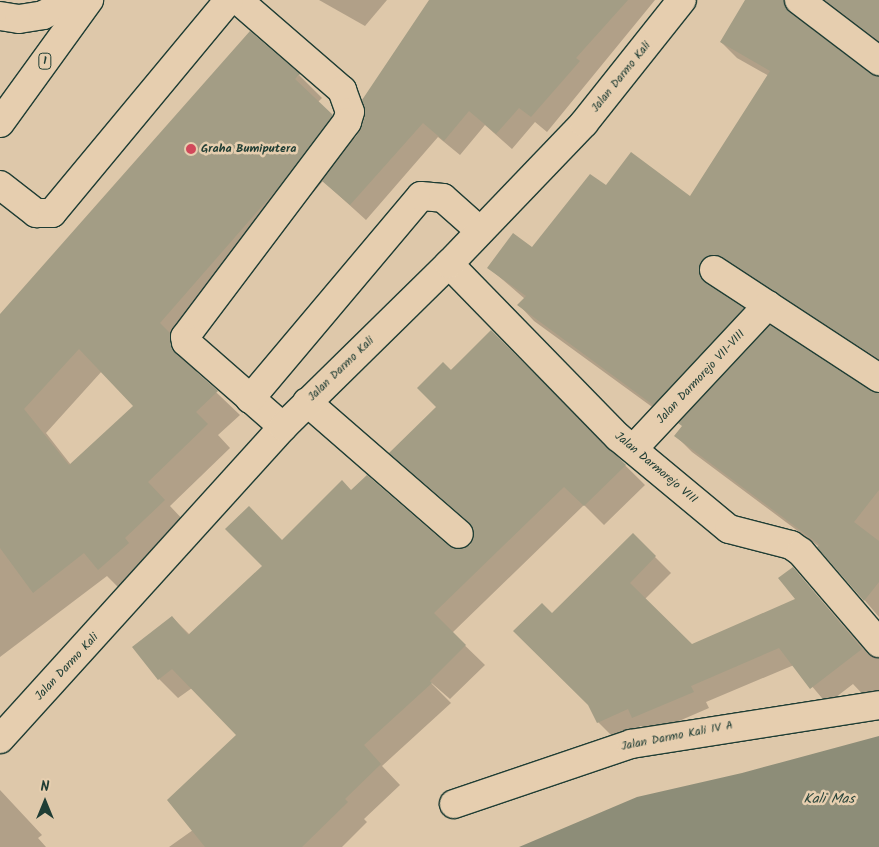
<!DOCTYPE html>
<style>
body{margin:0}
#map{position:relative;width:879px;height:847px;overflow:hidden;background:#dec8aa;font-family:Kalam,sans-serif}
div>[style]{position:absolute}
.water>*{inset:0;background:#8d8d78}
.shadow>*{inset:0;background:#0003}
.building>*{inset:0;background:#a39d85}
.roads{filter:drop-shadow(1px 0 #1f3d34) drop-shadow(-1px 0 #1f3d34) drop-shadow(0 1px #1f3d34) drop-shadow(0 -1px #1f3d34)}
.minor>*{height:28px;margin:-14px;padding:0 14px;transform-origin:14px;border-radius:14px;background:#e6ceaf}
.major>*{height:28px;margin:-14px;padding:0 14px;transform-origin:14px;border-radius:14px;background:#e6ceaf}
.highway>*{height:28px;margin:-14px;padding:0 14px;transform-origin:14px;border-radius:14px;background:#e6ceaf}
.dots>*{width:14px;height:14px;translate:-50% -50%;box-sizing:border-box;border:2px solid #e6ceaf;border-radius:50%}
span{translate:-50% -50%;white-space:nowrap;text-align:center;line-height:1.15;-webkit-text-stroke:5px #e6ceaf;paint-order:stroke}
.shield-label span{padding:1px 4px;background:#e6ceaf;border:1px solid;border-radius:4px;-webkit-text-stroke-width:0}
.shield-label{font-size:11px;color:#1f3d34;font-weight:700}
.street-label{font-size:12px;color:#1f3d34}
.poi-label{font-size:12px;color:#1f3d34;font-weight:700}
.left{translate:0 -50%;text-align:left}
.water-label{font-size:14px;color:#2a453b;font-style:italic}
.north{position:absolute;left:20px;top:777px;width:50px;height:50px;-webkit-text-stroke:4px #e6ceaf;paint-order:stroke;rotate:0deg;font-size:14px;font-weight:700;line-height:20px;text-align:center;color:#1f3d34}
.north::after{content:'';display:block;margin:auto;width:18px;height:22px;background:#1f3d34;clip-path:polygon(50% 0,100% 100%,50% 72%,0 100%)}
</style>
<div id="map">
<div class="water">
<div style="clip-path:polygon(879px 736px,879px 847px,519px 847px,637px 797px,742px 773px)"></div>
</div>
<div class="shadow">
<div style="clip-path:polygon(319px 0,387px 0,365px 26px)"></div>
<div style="clip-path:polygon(evenodd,431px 0,655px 0,547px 132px,535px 122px,512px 149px,485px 125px,460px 155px,438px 137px,366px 220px,323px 181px,182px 347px,192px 358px,197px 374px,240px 415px,218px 435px,230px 448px,170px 506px,187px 524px,122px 591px,107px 576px,0 657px,0 315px,299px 75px,322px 98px,318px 102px,355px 139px,431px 0,102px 371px,134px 406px,71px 465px,46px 433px,102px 371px)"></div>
<div style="clip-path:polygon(746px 0,879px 0,879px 46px,802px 7px,800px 22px,869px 75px,879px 76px,879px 366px,716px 278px,716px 290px,759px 325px,670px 420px,534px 321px,519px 305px,525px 299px,489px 268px,532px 248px,606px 187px,691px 198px,769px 76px,737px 58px,721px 42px)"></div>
<div style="clip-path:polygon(491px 332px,645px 485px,604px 525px,584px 505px,452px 633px,485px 665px,450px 699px,427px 679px,451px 703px,382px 766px,400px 785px,364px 819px,367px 822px,342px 847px,169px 847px,193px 830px,237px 735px,192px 688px,178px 698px,159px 679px,172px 617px,190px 635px,263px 566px,282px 541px,351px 491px,456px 551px,471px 546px,476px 537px,472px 525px,391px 453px,438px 407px,450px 371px)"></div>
<div style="clip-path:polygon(870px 393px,879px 393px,879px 617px,818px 546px,692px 452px,676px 436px)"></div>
<div style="clip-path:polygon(633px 535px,671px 573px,645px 599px,691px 646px,797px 599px,793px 568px,870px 656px,879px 659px,879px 697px,871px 703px,853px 684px,827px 704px,794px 665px,706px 702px,709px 708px,649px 734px,641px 726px,614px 738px,598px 722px,552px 615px)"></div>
<div style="clip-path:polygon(0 790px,42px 835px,38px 838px,46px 847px,0 847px)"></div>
</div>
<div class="building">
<div style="clip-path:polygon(429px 0,628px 0,576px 58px,580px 61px,531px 117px,519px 108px,496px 134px,469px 111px,444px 141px,423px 123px,350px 205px,322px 181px,360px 131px,365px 116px,362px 100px)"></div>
<div style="clip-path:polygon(745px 0,784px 0,790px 12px,870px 73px,879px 76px,879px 359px,714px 254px,701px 262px,700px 277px,744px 308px,653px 405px,517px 305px,526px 296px,487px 268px,513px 233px,532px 247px,590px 174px,606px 185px,631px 152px,690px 196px,770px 71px,720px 42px)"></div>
<div style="clip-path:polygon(825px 0,879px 0,879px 41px)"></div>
<div style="clip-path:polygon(evenodd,250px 31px,300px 74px,295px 79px,333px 115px,277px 189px,160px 323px,170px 333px,176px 354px,218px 391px,196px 412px,208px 424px,148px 482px,165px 500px,125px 538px,129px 543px,98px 570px,84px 553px,33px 593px,0 548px,0 314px,250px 31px,79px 349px,133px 406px,69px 465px,24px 409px,79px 349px)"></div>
<div style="clip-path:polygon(770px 325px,879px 393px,879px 490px,854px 522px,879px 541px,879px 582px,864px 601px,817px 547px,820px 545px,674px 436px,682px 426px,678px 423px)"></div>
<div style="clip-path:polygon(491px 330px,626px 465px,584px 506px,564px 487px,434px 613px,466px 645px,430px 681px,432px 683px,364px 745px,381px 764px,345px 799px,348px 802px,302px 847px,205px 847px,167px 800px,236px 735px,172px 669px,158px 680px,132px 647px,172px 616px,188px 635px,262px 566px,225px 529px,249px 506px,282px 540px,342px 480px,351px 490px,367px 475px,449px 546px,457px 549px,470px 545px,474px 536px,469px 522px,389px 453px,436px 407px,417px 388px,443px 362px,451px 370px)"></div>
<div style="clip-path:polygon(633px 533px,656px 556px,630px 583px,692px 644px,795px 599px,778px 578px,793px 567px,862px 649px,810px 689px,779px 648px,691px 686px,694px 692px,632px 718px,628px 709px,597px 723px,588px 705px,513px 631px,542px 603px,552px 613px)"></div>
</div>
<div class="roads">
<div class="minor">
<div style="left:238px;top:0;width:138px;rotate:40.9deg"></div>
<div style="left:342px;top:90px;width:23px;rotate:70deg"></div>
<div style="left:350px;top:112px;width:10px;rotate:107deg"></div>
<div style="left:347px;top:122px;width:269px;rotate:127deg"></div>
<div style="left:185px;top:337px;width:5px;rotate:79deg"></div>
<div style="left:186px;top:342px;width:129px;rotate:41.2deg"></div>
<div style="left:799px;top:0;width:101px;rotate:37.3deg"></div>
<div style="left:0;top:185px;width:46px;rotate:37.9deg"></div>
<div style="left:36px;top:213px;width:16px"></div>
<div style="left:52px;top:213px;width:277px;rotate:-50.3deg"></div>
<div style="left:449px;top:264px;width:242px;rotate:45.7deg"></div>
<div style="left:618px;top:437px;width:144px;rotate:39.7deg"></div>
<div style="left:729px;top:529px;width:64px;rotate:14.5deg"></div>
<div style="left:791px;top:545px;width:12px;rotate:35deg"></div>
<div style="left:801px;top:552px;width:120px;rotate:49.4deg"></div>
<div style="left:714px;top:270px;width:197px;rotate:33.2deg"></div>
<div style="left:250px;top:399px;width:265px;rotate:-49.9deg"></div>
<div style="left:421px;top:196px;width:22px;rotate:5deg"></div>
<div style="left:443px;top:198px;width:48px;rotate:41.6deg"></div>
<div style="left:307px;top:402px;width:201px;rotate:41deg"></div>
<div style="left:634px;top:448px;width:196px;rotate:-46.9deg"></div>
<div style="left:454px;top:804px;width:187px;rotate:-18.7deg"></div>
<div style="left:631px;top:744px;width:251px;rotate:-8.9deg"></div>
</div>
<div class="major">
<div style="left:0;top:739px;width:421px;rotate:-47.8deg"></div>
<div style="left:283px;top:427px;width:233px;rotate:-44.5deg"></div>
<div style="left:449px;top:264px;width:195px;rotate:-46.2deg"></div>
<div style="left:584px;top:123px;width:157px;rotate:-51.5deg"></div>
</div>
<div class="highway">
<div style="left:0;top:16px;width:19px;rotate:9deg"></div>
<div style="left:19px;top:19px;width:24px;rotate:-9deg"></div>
<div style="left:43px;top:15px;width:34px;rotate:-27deg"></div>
<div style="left:0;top:123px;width:152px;rotate:-54.1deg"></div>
</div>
</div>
<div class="dots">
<div style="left:191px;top:149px;background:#d1495b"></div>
</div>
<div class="shield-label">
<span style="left:45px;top:61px">1</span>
</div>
<div class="street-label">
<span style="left:621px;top:77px;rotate:-51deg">Jalan Darmo Kali</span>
<span style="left:341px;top:369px;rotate:-44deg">Jalan Darmo Kali</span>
<span style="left:701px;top:377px;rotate:-47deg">Jalan Darmorejo VII-VIII</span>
<span style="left:656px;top:468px;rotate:40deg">Jalan Darmorejo VIII</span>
<span style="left:67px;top:667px;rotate:-47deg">Jalan Darmo Kali</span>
<span style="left:677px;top:736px;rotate:-11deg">Jalan Darmo Kali IV A</span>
</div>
<div class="poi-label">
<span class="left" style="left:201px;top:149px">Graha Bumiputera</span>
</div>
<div class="water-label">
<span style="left:829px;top:799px">Kali Mas</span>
</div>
<div class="north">N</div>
</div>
